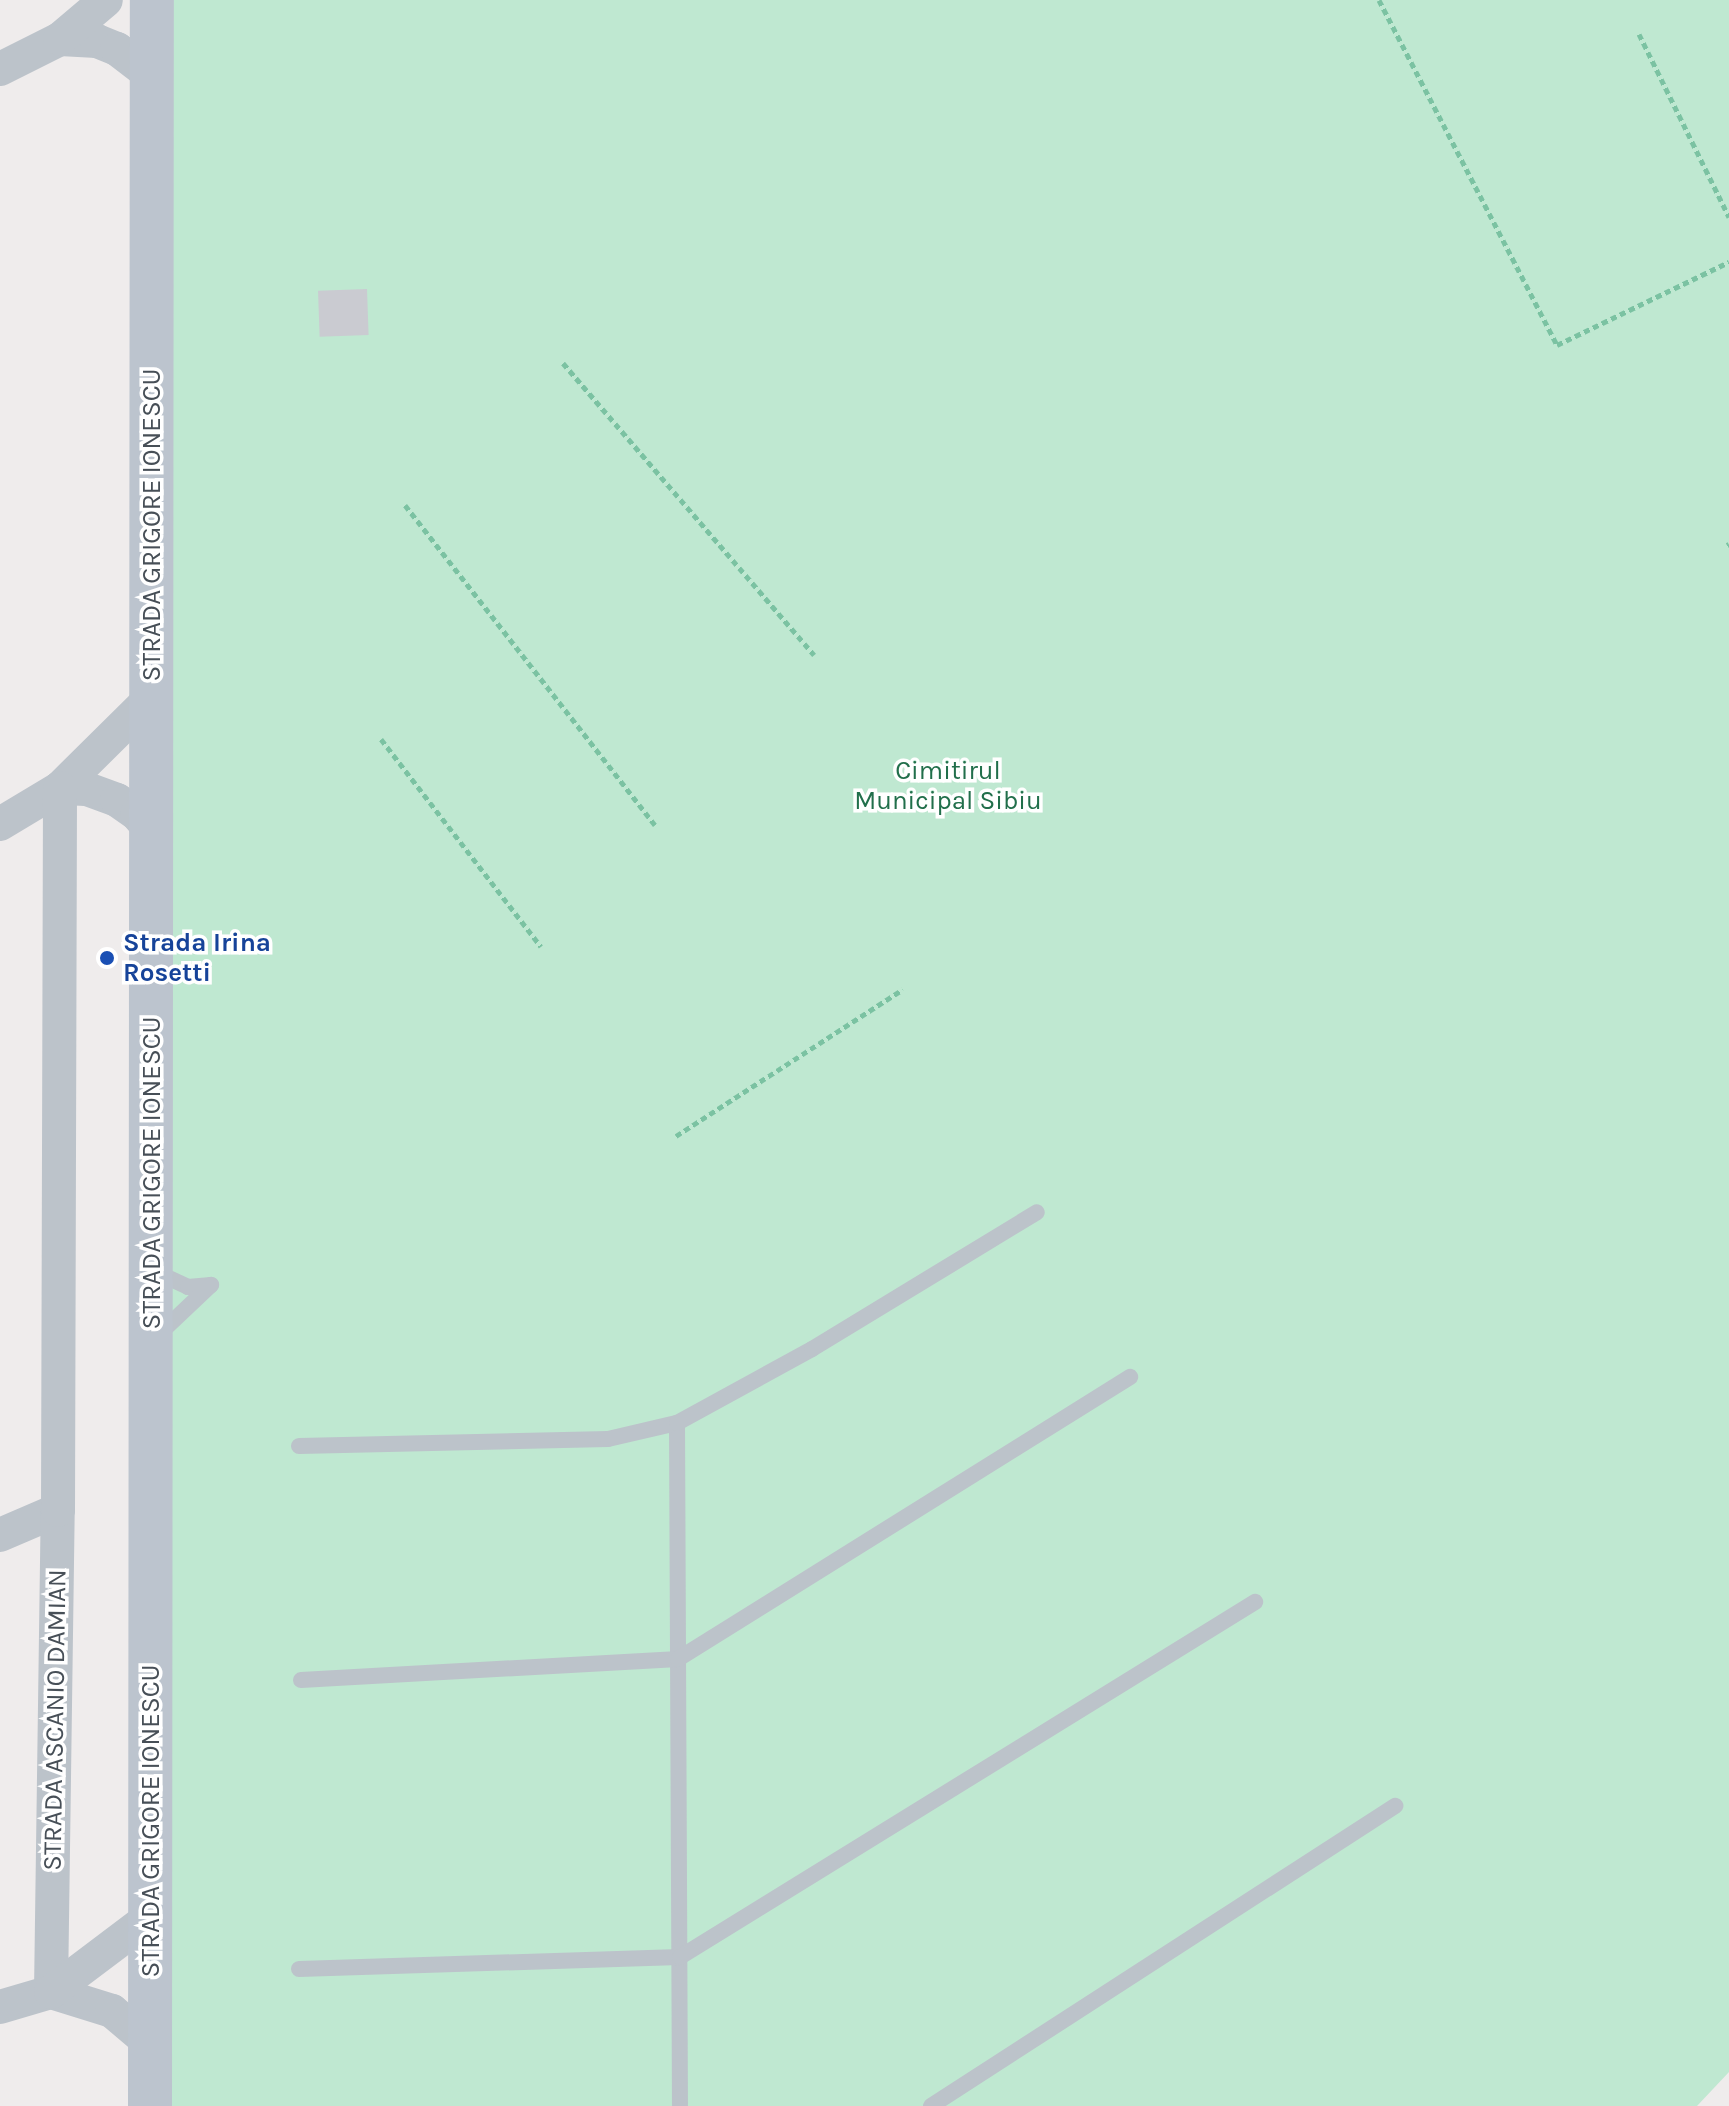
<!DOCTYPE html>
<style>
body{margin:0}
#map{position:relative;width:1729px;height:2106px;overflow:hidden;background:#efecec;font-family:Karla,sans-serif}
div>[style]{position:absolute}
.green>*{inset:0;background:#bfe8d1}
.building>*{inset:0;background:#cacbd1;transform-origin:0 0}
.path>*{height:5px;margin-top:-2.5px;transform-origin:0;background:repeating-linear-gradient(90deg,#7bc2a2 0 6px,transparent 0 10px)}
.lane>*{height:16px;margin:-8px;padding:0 8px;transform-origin:8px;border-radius:8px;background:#bcc3ca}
.street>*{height:34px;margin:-17px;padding:0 17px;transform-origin:17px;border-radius:17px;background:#bcc3ca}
.secondary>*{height:44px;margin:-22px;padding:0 22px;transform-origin:22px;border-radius:22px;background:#bcc4ce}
.dots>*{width:22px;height:22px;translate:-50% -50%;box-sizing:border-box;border:4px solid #fff;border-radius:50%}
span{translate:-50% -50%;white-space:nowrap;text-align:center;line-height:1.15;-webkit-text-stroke:7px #fff;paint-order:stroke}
.street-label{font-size:26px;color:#474f57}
.park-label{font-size:26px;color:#216f4b}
.transit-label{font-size:26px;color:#164399;font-weight:700}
.left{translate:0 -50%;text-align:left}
</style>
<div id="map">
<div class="green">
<div style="clip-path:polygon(159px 0,1729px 0,1729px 2072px,1697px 2106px,168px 2106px)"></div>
</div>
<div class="building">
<div style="left:367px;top:289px;width:46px;height:49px;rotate:88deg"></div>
</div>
<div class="path">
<div style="left:1379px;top:0;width:388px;rotate:62.7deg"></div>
<div style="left:1557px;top:345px;width:191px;rotate:-25.8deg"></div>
<div style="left:1639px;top:34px;width:204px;rotate:63.8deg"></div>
<div style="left:563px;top:363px;width:385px;rotate:49.3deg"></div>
<div style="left:405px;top:505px;width:406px;rotate:52deg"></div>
<div style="left:1727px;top:545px;width:2px;rotate:-27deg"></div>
<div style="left:381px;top:739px;width:262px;rotate:52.4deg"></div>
<div style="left:676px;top:1136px;width:270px;rotate:-32.9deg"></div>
</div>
<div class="lane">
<div style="left:156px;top:1272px;width:35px;rotate:25deg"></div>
<div style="left:188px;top:1287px;width:23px;rotate:-5deg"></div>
<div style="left:156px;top:1337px;width:76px;rotate:-43.4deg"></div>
<div style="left:677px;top:1423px;width:683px;rotate:89.75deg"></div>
<div style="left:299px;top:1446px;width:309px;rotate:-1.3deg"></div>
<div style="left:608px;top:1439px;width:71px;rotate:-13.1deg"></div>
<div style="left:677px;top:1423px;width:154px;rotate:-28.7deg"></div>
<div style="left:812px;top:1349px;width:263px;rotate:-31.3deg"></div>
<div style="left:301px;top:1680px;width:378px;rotate:-3.2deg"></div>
<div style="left:678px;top:1659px;width:533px;rotate:-31.96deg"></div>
<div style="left:299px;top:1969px;width:381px;rotate:-1.8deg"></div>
<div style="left:680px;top:1957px;width:676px;rotate:-31.69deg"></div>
<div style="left:931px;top:2106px;width:553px;rotate:-32.88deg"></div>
</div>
<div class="street">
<div style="left:60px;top:39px;width:37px;rotate:3deg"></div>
<div style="left:97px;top:41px;width:22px;rotate:22deg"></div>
<div style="left:117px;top:49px;width:44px;rotate:37.6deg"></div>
<div style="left:0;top:69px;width:67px;rotate:-26.6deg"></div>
<div style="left:60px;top:39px;width:60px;rotate:-40.3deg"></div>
<div style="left:60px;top:788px;width:27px;rotate:2deg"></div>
<div style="left:87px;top:789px;width:32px;rotate:20deg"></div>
<div style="left:117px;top:800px;width:24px;rotate:35deg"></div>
<div style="left:137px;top:814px;width:23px;rotate:50deg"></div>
<div style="left:0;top:824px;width:70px;rotate:-31deg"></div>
<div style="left:60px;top:788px;width:129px;rotate:-44.7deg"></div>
<div style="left:0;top:1535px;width:63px;rotate:-23.3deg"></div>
<div style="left:51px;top:1992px;width:482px;rotate:-89.2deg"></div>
<div style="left:58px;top:1510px;width:722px;rotate:-89.84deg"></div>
<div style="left:51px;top:1992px;width:64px;rotate:17.3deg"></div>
<div style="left:112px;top:2011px;width:51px;rotate:40.2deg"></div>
<div style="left:0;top:2007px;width:53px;rotate:-16.4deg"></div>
<div style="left:51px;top:1992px;width:126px;rotate:-37deg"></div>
</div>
<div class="secondary">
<div style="left:150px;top:2106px;width:2106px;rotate:-89.95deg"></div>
</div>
<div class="dots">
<div style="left:107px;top:958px;background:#1a4fb4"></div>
</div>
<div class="street-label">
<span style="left:152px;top:525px;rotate:-90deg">STRADA GRIGORE IONESCU</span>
<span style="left:152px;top:1173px;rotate:-90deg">STRADA GRIGORE IONESCU</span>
<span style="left:55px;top:1720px;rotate:-89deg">STRADA ASCANIO DAMIAN</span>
<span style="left:151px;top:1821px;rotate:-90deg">STRADA GRIGORE IONESCU</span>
</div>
<div class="park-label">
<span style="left:948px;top:786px">Cimitirul<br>Municipal Sibiu</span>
</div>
<div class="transit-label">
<span class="left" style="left:123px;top:958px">Strada Irina<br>Rosetti</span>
</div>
</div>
